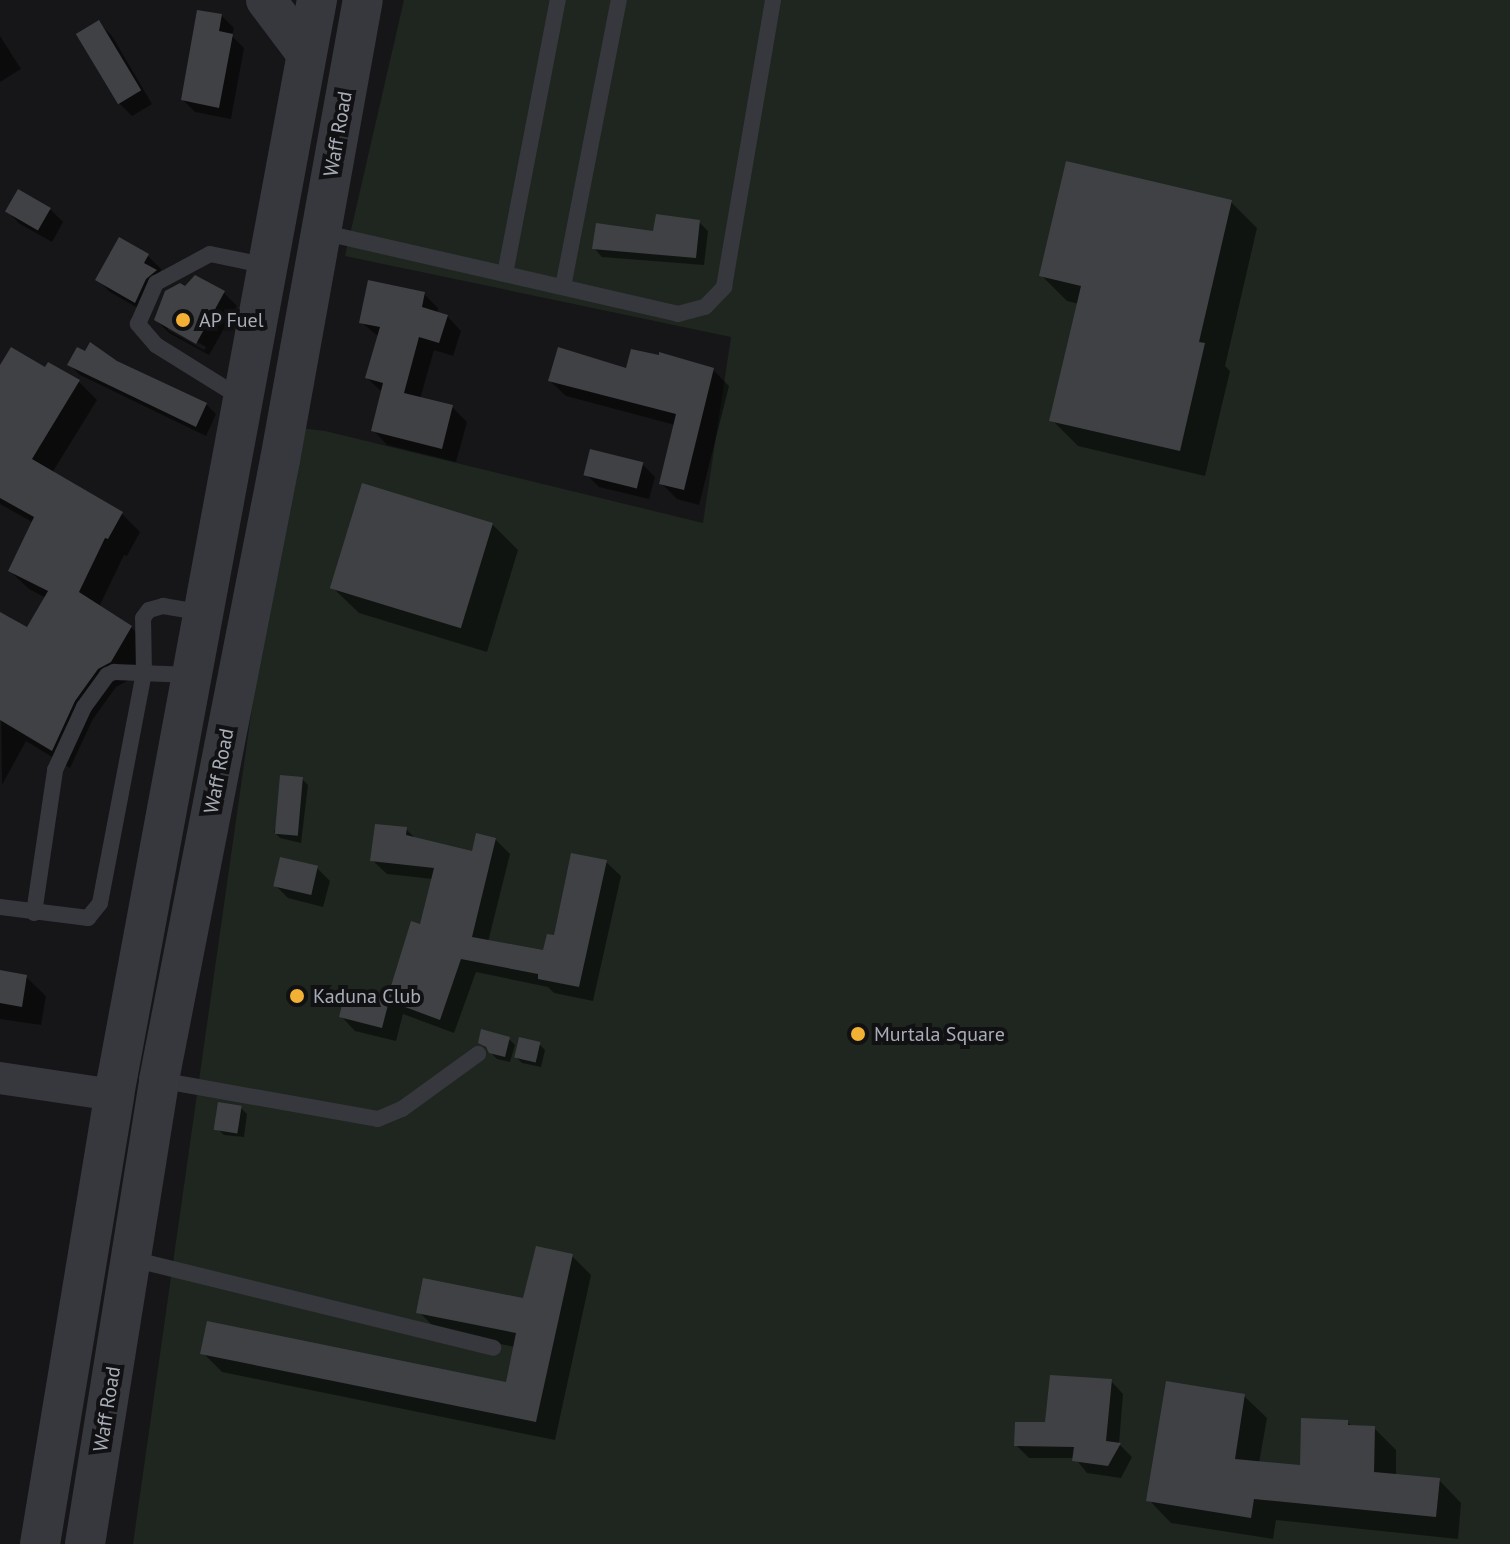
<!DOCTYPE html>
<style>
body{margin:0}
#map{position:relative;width:1510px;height:1544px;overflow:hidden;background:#161618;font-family:"PT Sans",sans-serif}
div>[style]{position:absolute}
.green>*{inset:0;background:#1e261f}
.shadow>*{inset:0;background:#0007}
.building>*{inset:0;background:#404145;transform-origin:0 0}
.service>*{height:16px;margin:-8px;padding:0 8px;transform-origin:8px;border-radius:8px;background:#37383d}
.minor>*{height:32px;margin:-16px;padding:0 16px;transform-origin:16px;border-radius:16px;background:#37383d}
.tertiary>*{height:40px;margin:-20px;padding:0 20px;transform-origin:20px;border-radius:20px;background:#37383d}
.dots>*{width:22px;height:22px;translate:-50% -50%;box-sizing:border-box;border:4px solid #111113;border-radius:50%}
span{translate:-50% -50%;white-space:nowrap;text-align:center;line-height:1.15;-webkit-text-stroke:8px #111113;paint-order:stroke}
.street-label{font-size:20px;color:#a8adb8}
.poi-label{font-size:20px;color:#a8adb8}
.left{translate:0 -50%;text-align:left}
</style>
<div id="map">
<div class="green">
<div style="clip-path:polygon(404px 0,1510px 0,1510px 1544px,133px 1544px,292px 427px,325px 431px,703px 523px,731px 337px,345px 256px)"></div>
</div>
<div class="shadow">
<div style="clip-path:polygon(222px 16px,234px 28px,232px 36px,244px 48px,231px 119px,195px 112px,183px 100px)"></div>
<div style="clip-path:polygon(99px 23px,112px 36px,152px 104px,132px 116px,119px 103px,78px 35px)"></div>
<div style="clip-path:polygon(0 36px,21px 69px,0 82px)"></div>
<div style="clip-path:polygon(1231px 202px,1257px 228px,1225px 366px,1230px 371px,1205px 476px,1078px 446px,1052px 420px,1079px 304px,1067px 301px,1041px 275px)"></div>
<div style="clip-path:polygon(50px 209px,63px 222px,52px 242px,20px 224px,8px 212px)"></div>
<div style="clip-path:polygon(699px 222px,708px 231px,704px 265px,602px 257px,594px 248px)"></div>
<div style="clip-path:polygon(120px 240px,148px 256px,161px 269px,158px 291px,148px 314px,110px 292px,97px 279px)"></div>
<div style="clip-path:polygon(evenodd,185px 288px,224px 293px,237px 306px,209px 355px,169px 333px,156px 320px,185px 288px,168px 326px,206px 347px,204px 350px,168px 330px,168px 326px)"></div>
<div style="clip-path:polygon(424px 294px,438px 308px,437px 313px,447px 316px,461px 331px,453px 356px,434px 350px,420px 399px,452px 407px,467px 422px,456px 462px,387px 445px,373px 430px,383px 393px,367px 378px,379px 337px,361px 322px)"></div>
<div style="clip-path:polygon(116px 362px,206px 404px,216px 414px,206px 436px,80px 375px,70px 365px)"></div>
<div style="clip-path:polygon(49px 365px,79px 382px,97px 400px,52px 473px,122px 514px,140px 532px,127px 556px,124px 555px,99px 607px,131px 627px,149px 645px,129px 680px,116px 687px,93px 719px,70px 768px,26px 741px,2px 785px,0 615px,28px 630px,46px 598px,29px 589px,10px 571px,34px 523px,0 504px,0 369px,46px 370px)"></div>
<div style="clip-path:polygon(628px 370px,713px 370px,729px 386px,699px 505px,677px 499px,661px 483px,675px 425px,566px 396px,550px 381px)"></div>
<div style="clip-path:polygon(642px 464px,655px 477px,649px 499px,599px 487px,586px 474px)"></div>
<div style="clip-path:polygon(492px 524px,518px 550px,487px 652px,359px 613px,332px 587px)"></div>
<div style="clip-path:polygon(302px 779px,308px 785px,301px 843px,280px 838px,274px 832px)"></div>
<div style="clip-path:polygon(406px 829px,417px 840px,474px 853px,495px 839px,510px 854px,488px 942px,545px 953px,606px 862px,621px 876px,593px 1001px,554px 993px,548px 987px,476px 972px,454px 1033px,403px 1014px,396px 1041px,355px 1031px,341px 1016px,389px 1002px,413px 924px,422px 927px,433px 879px,387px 874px,372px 860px)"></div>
<div style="clip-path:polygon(317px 868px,330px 881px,323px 907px,288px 898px,275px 885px)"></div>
<div style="clip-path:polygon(0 972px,26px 977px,46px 996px,41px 1025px,0 1019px)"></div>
<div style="clip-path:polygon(509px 1039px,515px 1045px,510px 1062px,497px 1059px,480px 1042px)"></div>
<div style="clip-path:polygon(539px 1044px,545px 1050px,541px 1067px,522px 1063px,516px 1057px)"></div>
<div style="clip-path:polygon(241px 1108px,247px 1114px,244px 1137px,224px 1135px,218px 1129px)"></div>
<div style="clip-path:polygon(572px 1256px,591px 1275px,555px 1440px,222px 1372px,203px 1353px,507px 1384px,515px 1347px,438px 1331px,419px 1312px,524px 1301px)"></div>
<div style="clip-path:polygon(1111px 1381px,1123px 1394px,1119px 1444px,1132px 1457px,1121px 1478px,1087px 1473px,1075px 1458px,1029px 1458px,1016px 1445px)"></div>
<div style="clip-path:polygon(1244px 1396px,1267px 1418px,1259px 1463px,1302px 1467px,1347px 1422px,1353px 1427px,1374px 1428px,1396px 1450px,1396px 1476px,1439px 1480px,1461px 1503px,1458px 1539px,1276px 1520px,1273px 1539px,1171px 1523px,1149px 1500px)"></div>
</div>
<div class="building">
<div style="clip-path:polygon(197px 10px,222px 14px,219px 31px,233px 34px,219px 108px,181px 100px)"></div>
<div style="left:99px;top:20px;width:82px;height:27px;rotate:59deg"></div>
<div style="clip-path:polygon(1066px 161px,1232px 200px,1199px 342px,1205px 343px,1180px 451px,1049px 421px,1081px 286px,1039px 276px)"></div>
<div style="left:18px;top:189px;width:38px;height:26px;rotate:30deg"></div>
<div style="clip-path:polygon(656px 214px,700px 220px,696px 258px,592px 249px,596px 223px,653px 231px)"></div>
<div style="clip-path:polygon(119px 237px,149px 254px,144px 263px,157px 270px,146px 279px,135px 303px,95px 280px)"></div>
<div style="clip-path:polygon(195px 275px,225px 291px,196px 344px,154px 320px,165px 291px,180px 283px,185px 286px)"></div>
<div style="clip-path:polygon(368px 280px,425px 292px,422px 307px,448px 315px,439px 343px,419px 337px,404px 393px,453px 405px,442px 449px,371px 431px,383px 383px,365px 378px,380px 327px,359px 323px)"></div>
<div style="clip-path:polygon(90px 342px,117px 361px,207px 403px,196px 427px,67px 365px,77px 347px,85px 351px)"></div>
<div style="clip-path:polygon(11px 347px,45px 367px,48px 362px,80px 380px,32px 459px,123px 512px,108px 539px,105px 538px,79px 592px,132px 626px,111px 662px,98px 669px,75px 701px,52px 751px,0 720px,0 612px,27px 627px,48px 591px,8px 571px,34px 517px,0 498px,0 365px)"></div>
<div style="clip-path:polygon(558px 347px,626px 368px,631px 349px,659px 355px,659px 352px,714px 368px,684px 490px,659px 484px,676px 414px,548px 381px)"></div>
<div style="left:590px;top:449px;width:55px;height:27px;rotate:14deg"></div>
<div style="left:362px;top:483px;width:137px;height:110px;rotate:17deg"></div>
<div style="left:280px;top:775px;width:23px;height:59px;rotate:5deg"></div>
<div style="clip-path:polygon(375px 824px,407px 827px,406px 835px,472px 851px,476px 833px,496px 838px,472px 937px,543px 950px,547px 934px,554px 935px,571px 853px,607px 860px,579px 987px,538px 979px,538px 974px,461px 959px,440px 1020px,389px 1001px,382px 1028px,339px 1017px,346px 989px,387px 999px,411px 921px,420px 924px,434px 868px,370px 861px)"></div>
<div style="left:280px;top:857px;width:39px;height:30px;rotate:13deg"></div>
<div style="clip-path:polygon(0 970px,27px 975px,22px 1007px,0 1003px)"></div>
<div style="clip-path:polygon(481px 1029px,510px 1037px,505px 1057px,489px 1053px,486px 1047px,478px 1043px)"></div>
<div style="left:519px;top:1037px;width:22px;height:21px;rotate:13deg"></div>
<div style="left:218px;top:1102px;width:24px;height:28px;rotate:9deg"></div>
<div style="clip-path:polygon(536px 1246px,573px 1254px,536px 1422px,200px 1354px,207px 1321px,506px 1382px,516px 1333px,416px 1313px,423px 1278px,523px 1298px)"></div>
<div style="clip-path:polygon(1050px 1375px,1112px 1379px,1106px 1441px,1121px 1443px,1108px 1466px,1072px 1461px,1074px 1447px,1014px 1446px,1015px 1422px,1045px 1422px)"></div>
<div style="clip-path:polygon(1166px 1381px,1245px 1394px,1235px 1459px,1300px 1465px,1301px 1418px,1348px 1420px,1348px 1425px,1375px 1426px,1374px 1472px,1440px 1478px,1436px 1517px,1254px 1499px,1251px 1518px,1146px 1501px)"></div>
</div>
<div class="service">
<div style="left:321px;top:232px;width:366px;rotate:12.9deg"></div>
<div style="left:678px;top:314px;width:28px;rotate:-15deg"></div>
<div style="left:705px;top:307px;width:28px;rotate:-46deg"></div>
<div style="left:724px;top:287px;width:291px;rotate:-80.3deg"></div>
<div style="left:505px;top:274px;width:279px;rotate:-79.1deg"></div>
<div style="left:563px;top:287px;width:292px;rotate:-79deg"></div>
<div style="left:241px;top:398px;width:100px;rotate:-148.1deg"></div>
<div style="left:156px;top:345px;width:28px;rotate:-131deg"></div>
<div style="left:138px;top:324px;width:45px;rotate:-66.3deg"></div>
<div style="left:156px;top:283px;width:61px;rotate:-28.2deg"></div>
<div style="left:210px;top:254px;width:59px;rotate:11.7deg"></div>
<div style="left:0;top:907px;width:89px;rotate:7.1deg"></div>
<div style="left:88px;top:918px;width:19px;rotate:-51deg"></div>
<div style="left:100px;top:903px;width:234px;rotate:-79.2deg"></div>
<div style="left:144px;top:673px;width:55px;rotate:-91deg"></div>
<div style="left:143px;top:618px;width:10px;rotate:-53deg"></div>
<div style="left:149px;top:610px;width:15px;rotate:-16deg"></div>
<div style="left:163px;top:606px;width:43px;rotate:9.5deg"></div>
<div style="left:34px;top:913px;width:145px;rotate:-81.6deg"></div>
<div style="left:55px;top:770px;width:69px;rotate:-65.3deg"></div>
<div style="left:84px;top:707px;width:39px;rotate:-54deg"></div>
<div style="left:107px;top:675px;width:8px;rotate:-23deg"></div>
<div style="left:114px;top:672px;width:78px;rotate:2.2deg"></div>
<div style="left:159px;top:1080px;width:222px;rotate:10.1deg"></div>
<div style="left:378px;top:1119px;width:26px;rotate:-23deg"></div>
<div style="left:402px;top:1109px;width:94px;rotate:-35.9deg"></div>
<div style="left:132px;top:1259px;width:372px;rotate:13.8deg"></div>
</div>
<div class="minor">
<div style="left:0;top:1078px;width:115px;rotate:8.5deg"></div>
</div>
<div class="tertiary">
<div style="left:266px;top:0;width:66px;rotate:53deg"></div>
<div style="left:40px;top:1544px;width:455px;rotate:-80.6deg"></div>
<div style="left:114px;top:1095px;width:1114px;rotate:-79.5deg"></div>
<div style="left:85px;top:1544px;width:470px;rotate:-80.9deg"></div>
<div style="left:159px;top:1080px;width:632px;rotate:-78.96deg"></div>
<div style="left:280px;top:460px;width:467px;rotate:-79.8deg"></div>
</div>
<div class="dots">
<div style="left:183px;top:320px;background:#f2b134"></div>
<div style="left:297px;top:996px;background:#f2b134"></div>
<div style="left:858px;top:1034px;background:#f2b134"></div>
</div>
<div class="street-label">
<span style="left:338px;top:134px;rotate:-80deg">Waff Road</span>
<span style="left:219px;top:771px;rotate:-79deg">Waff Road</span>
<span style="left:107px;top:1409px;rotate:-81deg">Waff Road</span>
</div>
<div class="poi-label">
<span class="left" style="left:199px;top:320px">AP Fuel</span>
<span class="left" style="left:313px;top:996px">Kaduna Club</span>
<span class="left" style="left:874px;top:1034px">Murtala Square</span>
</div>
</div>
